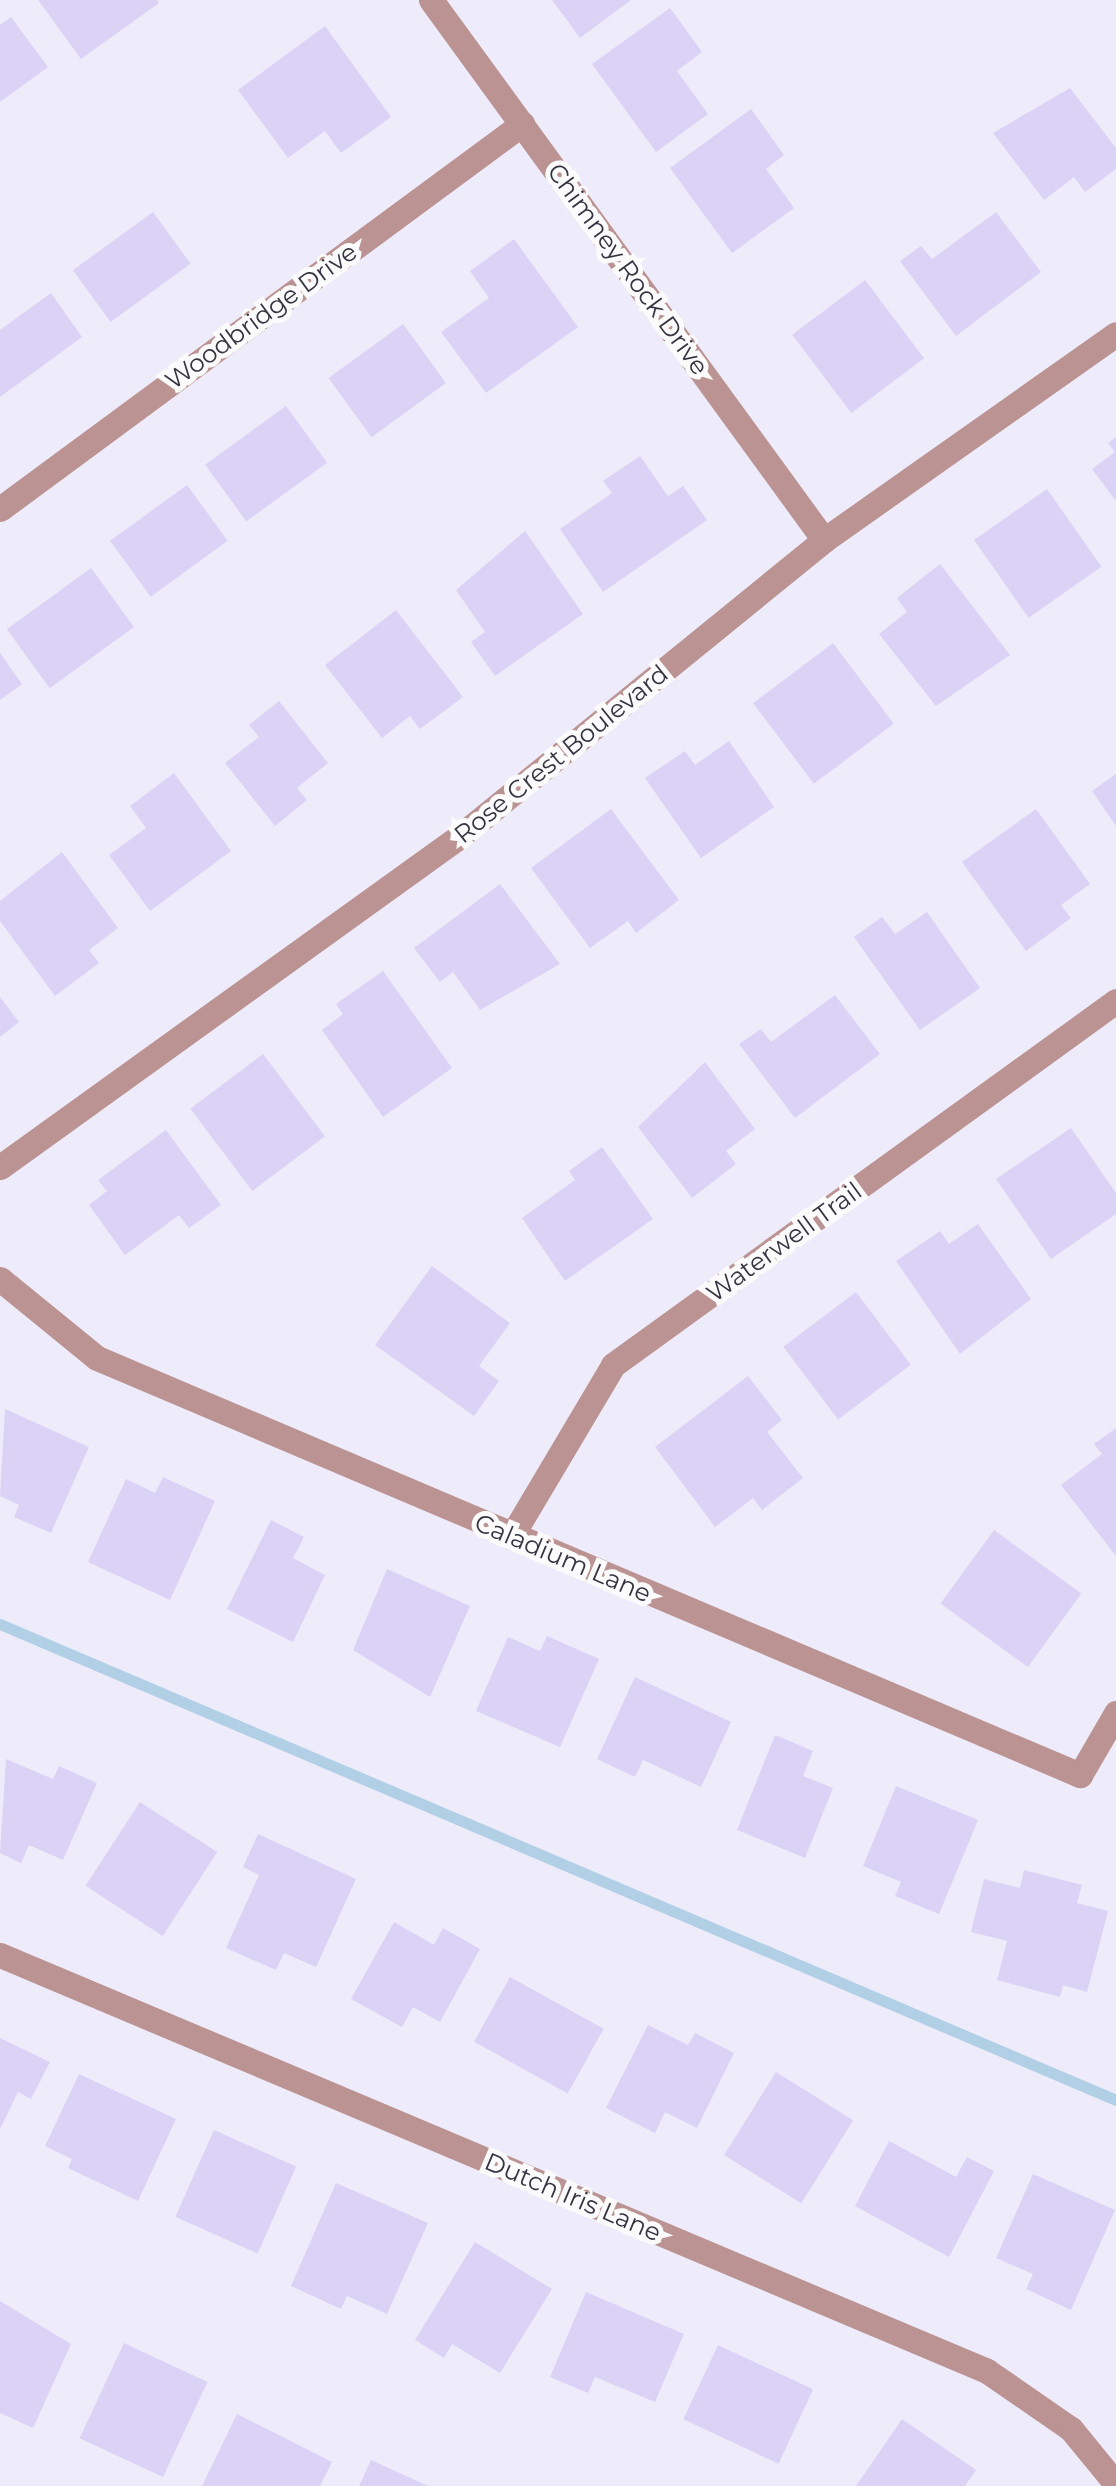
<!DOCTYPE html>
<style>
body{margin:0}
#map{position:relative;width:1116px;height:2486px;overflow:hidden;background:#eeebfa;font-family:Montserrat,sans-serif}
div>[style]{position:absolute}
.stream>*{height:11px;margin:-5.5px;padding:0 5.5px;transform-origin:5.5px;border-radius:5.5px;background:#b1d0e6}
.building>*{inset:0;background:#dbd3f6;transform-origin:0 0}
.street>*{height:25px;margin:-12.5px;padding:0 12.5px;transform-origin:12.5px;border-radius:12.5px;background:#ba9392}
span{translate:-50% -50%;white-space:nowrap;text-align:center;line-height:1.15;-webkit-text-stroke:10px #fbfbfb;paint-order:stroke}
.street-label{font-size:25px;color:#373441}
</style>
<div id="map">
<div class="stream">
<div style="left:0;top:1624px;width:1213px;rotate:23.1deg"></div>
</div>
<div class="building">
<div style="clip-path:polygon(38px 0,157px 0,159px 3px,81px 59px)"></div>
<div style="clip-path:polygon(552px 0,631px 0,580px 38px)"></div>
<div style="clip-path:polygon(670px 8px,702px 52px,677px 71px,708px 114px,656px 152px,592px 64px)"></div>
<div style="clip-path:polygon(11px 17px,48px 67px,0 102px,0 25px)"></div>
<div style="clip-path:polygon(325px 26px,391px 117px,341px 153px,325px 131px,288px 158px,238px 90px)"></div>
<div style="clip-path:polygon(1070px 88px,1116px 148px,1116px 169px,1085px 192px,1074px 177px,1044px 200px,993px 133px)"></div>
<div style="clip-path:polygon(751px 109px,784px 155px,766px 169px,794px 208px,732px 253px,670px 168px)"></div>
<div style="left:153px;top:212px;width:64px;height:99px;rotate:54deg"></div>
<div style="clip-path:polygon(996px 212px,1041px 272px,956px 336px,900px 261px,921px 246px,932px 259px)"></div>
<div style="clip-path:polygon(514px 239px,578px 327px,486px 393px,441px 332px,489px 298px,470px 271px)"></div>
<div style="left:865px;top:280px;width:98px;height:91px;rotate:53deg"></div>
<div style="clip-path:polygon(51px 293px,82px 337px,0 397px,0 330px)"></div>
<div style="left:403px;top:324px;width:73px;height:92px;rotate:54deg"></div>
<div style="left:286px;top:406px;width:70px;height:100px;rotate:54deg"></div>
<div style="clip-path:polygon(1116px 437px,1116px 501px,1092px 469px,1115px 452px,1108px 443px)"></div>
<div style="clip-path:polygon(640px 456px,668px 496px,683px 486px,707px 520px,603px 592px,560px 529px,612px 493px,603px 481px)"></div>
<div style="left:187px;top:485px;width:69px;height:95px;rotate:54deg"></div>
<div style="left:1047px;top:489px;width:95px;height:89px;rotate:55deg"></div>
<div style="clip-path:polygon(525px 531px,583px 614px,495px 676px,471px 642px,485px 632px,456px 590px)"></div>
<div style="clip-path:polygon(940px 564px,1010px 655px,936px 706px,879px 634px,907px 612px,897px 598px)"></div>
<div style="left:91px;top:568px;width:73px;height:104px;rotate:54deg"></div>
<div style="clip-path:polygon(396px 610px,463px 697px,420px 729px,410px 716px,382px 738px,325px 665px)"></div>
<div style="left:833px;top:643px;width:101px;height:100px;rotate:53deg"></div>
<div style="clip-path:polygon(0 653px,22px 684px,0 700px)"></div>
<div style="clip-path:polygon(279px 701px,328px 763px,297px 788px,307px 800px,275px 826px,225px 763px,259px 737px,249px 725px)"></div>
<div style="clip-path:polygon(729px 741px,774px 807px,701px 858px,645px 778px,685px 751px,695px 765px)"></div>
<div style="clip-path:polygon(174px 773px,231px 851px,150px 911px,109px 855px,146px 828px,130px 806px)"></div>
<div style="clip-path:polygon(1116px 774px,1116px 826px,1092px 791px)"></div>
<div style="clip-path:polygon(611px 809px,679px 900px,636px 933px,628px 921px,590px 948px,531px 868px)"></div>
<div style="clip-path:polygon(1036px 809px,1090px 884px,1061px 905px,1071px 918px,1026px 951px,962px 862px)"></div>
<div style="clip-path:polygon(62px 852px,118px 928px,89px 950px,99px 963px,55px 996px,0 921px,0 901px)"></div>
<div style="clip-path:polygon(500px 884px,560px 964px,480px 1010px,453px 972px,440px 982px,414px 948px)"></div>
<div style="clip-path:polygon(927px 912px,980px 988px,920px 1030px,854px 937px,882px 917px,895px 934px)"></div>
<div style="clip-path:polygon(383px 971px,452px 1068px,383px 1117px,322px 1030px,343px 1014px,336px 1004px)"></div>
<div style="clip-path:polygon(835px 995px,880px 1054px,795px 1118px,739px 1044px,761px 1029px,771px 1042px)"></div>
<div style="clip-path:polygon(0 997px,19px 1022px,0 1037px)"></div>
<div style="left:263px;top:1054px;width:103px;height:91px;rotate:53deg"></div>
<div style="clip-path:polygon(705px 1062px,755px 1129px,726px 1151px,736px 1164px,692px 1198px,638px 1127px)"></div>
<div style="clip-path:polygon(1071px 1128px,1116px 1193px,1116px 1214px,1051px 1259px,996px 1179px)"></div>
<div style="clip-path:polygon(166px 1130px,221px 1205px,189px 1228px,179px 1215px,125px 1255px,89px 1205px,107px 1191px,98px 1180px)"></div>
<div style="clip-path:polygon(602px 1147px,653px 1219px,565px 1281px,522px 1218px,575px 1180px,569px 1171px)"></div>
<div style="clip-path:polygon(978px 1224px,1031px 1299px,960px 1354px,896px 1261px,940px 1231px,949px 1244px)"></div>
<div style="clip-path:polygon(432px 1266px,510px 1323px,479px 1366px,499px 1381px,474px 1416px,375px 1345px)"></div>
<div style="left:856px;top:1292px;width:91px;height:91px;rotate:53deg"></div>
<div style="clip-path:polygon(748px 1376px,782px 1420px,767px 1432px,803px 1478px,762px 1510px,753px 1498px,715px 1527px,655px 1447px)"></div>
<div style="clip-path:polygon(5px 1409px,89px 1447px,51px 1533px,14px 1517px,19px 1505px,0 1496px)"></div>
<div style="clip-path:polygon(1116px 1428px,1116px 1556px,1061px 1485px,1102px 1454px,1094px 1444px)"></div>
<div style="clip-path:polygon(163px 1477px,215px 1501px,170px 1600px,88px 1562px,126px 1479px,155px 1493px)"></div>
<div style="clip-path:polygon(271px 1520px,304px 1537px,293px 1558px,325px 1575px,293px 1642px,227px 1609px)"></div>
<div style="left:994px;top:1530px;width:108px;height:91px;rotate:36deg"></div>
<div style="clip-path:polygon(387px 1569px,470px 1606px,430px 1697px,353px 1650px)"></div>
<div style="clip-path:polygon(547px 1636px,599px 1659px,560px 1747px,476px 1711px,508px 1637px,540px 1651px)"></div>
<div style="clip-path:polygon(635px 1677px,731px 1722px,701px 1787px,643px 1760px,635px 1777px,597px 1759px)"></div>
<div style="clip-path:polygon(775px 1735px,813px 1751px,803px 1776px,833px 1788px,805px 1858px,737px 1830px)"></div>
<div style="clip-path:polygon(6px 1759px,53px 1779px,59px 1766px,97px 1783px,63px 1860px,29px 1845px,21px 1863px,0 1853px)"></div>
<div style="clip-path:polygon(896px 1786px,978px 1820px,939px 1914px,895px 1896px,901px 1882px,863px 1866px)"></div>
<div style="left:140px;top:1802px;width:92px;height:100px;rotate:33deg"></div>
<div style="clip-path:polygon(258px 1834px,356px 1879px,316px 1967px,284px 1953px,276px 1970px,226px 1948px,259px 1875px,243px 1867px)"></div>
<div style="clip-path:polygon(1024px 1870px,1082px 1885px,1077px 1903px,1108px 1911px,1087px 1992px,1063px 1985px,1060px 1997px,997px 1980px,1007px 1941px,971px 1932px,984px 1879px,1020px 1888px)"></div>
<div style="clip-path:polygon(394px 1922px,434px 1945px,443px 1928px,480px 1949px,440px 2022px,413px 2007px,402px 2027px,351px 1999px)"></div>
<div style="left:510px;top:1977px;width:107px;height:74px;rotate:29deg"></div>
<div style="clip-path:polygon(648px 2025px,688px 2045px,695px 2033px,734px 2053px,697px 2128px,665px 2112px,655px 2133px,606px 2108px)"></div>
<div style="clip-path:polygon(0 2038px,50px 2062px,31px 2099px,18px 2092px,0 2129px)"></div>
<div style="left:776px;top:2072px;width:91px;height:98px;rotate:32deg"></div>
<div style="clip-path:polygon(79px 2074px,176px 2119px,138px 2201px,68px 2168px,72px 2159px,45px 2146px)"></div>
<div style="left:214px;top:2130px;width:90px;height:95px;rotate:24deg"></div>
<div style="clip-path:polygon(889px 2141px,956px 2177px,967px 2157px,994px 2171px,949px 2257px,855px 2206px)"></div>
<div style="clip-path:polygon(1033px 2174px,1115px 2210px,1071px 2310px,1026px 2289px,1033px 2274px,996px 2258px)"></div>
<div style="clip-path:polygon(336px 2183px,428px 2223px,387px 2314px,347px 2296px,341px 2309px,291px 2286px)"></div>
<div style="clip-path:polygon(475px 2242px,552px 2289px,500px 2373px,452px 2344px,444px 2358px,415px 2340px)"></div>
<div style="clip-path:polygon(586px 2292px,684px 2334px,655px 2402px,595px 2377px,588px 2393px,550px 2377px)"></div>
<div style="clip-path:polygon(0 2301px,71px 2344px,33px 2428px,0 2413px)"></div>
<div style="left:124px;top:2343px;width:92px;height:105px;rotate:25deg"></div>
<div style="left:718px;top:2345px;width:105px;height:82px;rotate:25deg"></div>
<div style="clip-path:polygon(237px 2414px,332px 2462px,320px 2486px,202px 2486px)"></div>
<div style="clip-path:polygon(902px 2419px,976px 2470px,965px 2486px,856px 2486px)"></div>
<div style="clip-path:polygon(371px 2460px,428px 2486px,359px 2486px)"></div>
</div>
<div class="street">
<div style="left:431px;top:0;width:668px;rotate:53.95deg"></div>
<div style="left:0;top:509px;width:649px;rotate:-36.41deg"></div>
<div style="left:0;top:1167px;width:567px;rotate:-35.74deg"></div>
<div style="left:460px;top:836px;width:469px;rotate:-39.1deg"></div>
<div style="left:824px;top:540px;width:357px;rotate:-35.2deg"></div>
<div style="left:0;top:1279px;width:125px;rotate:39.2deg"></div>
<div style="left:97px;top:1358px;width:1068px;rotate:22.99deg"></div>
<div style="left:1080px;top:1775px;width:72px;rotate:-59.9deg"></div>
<div style="left:511px;top:1537px;width:200px;rotate:-59.3deg"></div>
<div style="left:613px;top:1365px;width:621px;rotate:-35.89deg"></div>
<div style="left:0;top:1955px;width:1071px;rotate:22.85deg"></div>
<div style="left:987px;top:2371px;width:102px;rotate:34.6deg"></div>
<div style="left:1071px;top:2429px;width:71px;rotate:50.7deg"></div>
</div>
<div class="street-label">
<span style="left:628px;top:269px;rotate:54deg">Chimney Rock Drive</span>
<span style="left:261px;top:316px;rotate:-36deg">Woodbridge Drive</span>
<span style="left:561px;top:754px;rotate:-39deg">Rose Crest Boulevard</span>
<span style="left:784px;top:1242px;rotate:-36deg">Waterwell Trail</span>
<span style="left:563px;top:1558px;rotate:23deg">Caladium Lane</span>
<span style="left:573px;top:2197px;rotate:23deg">Dutch Iris Lane</span>
</div>
</div>
